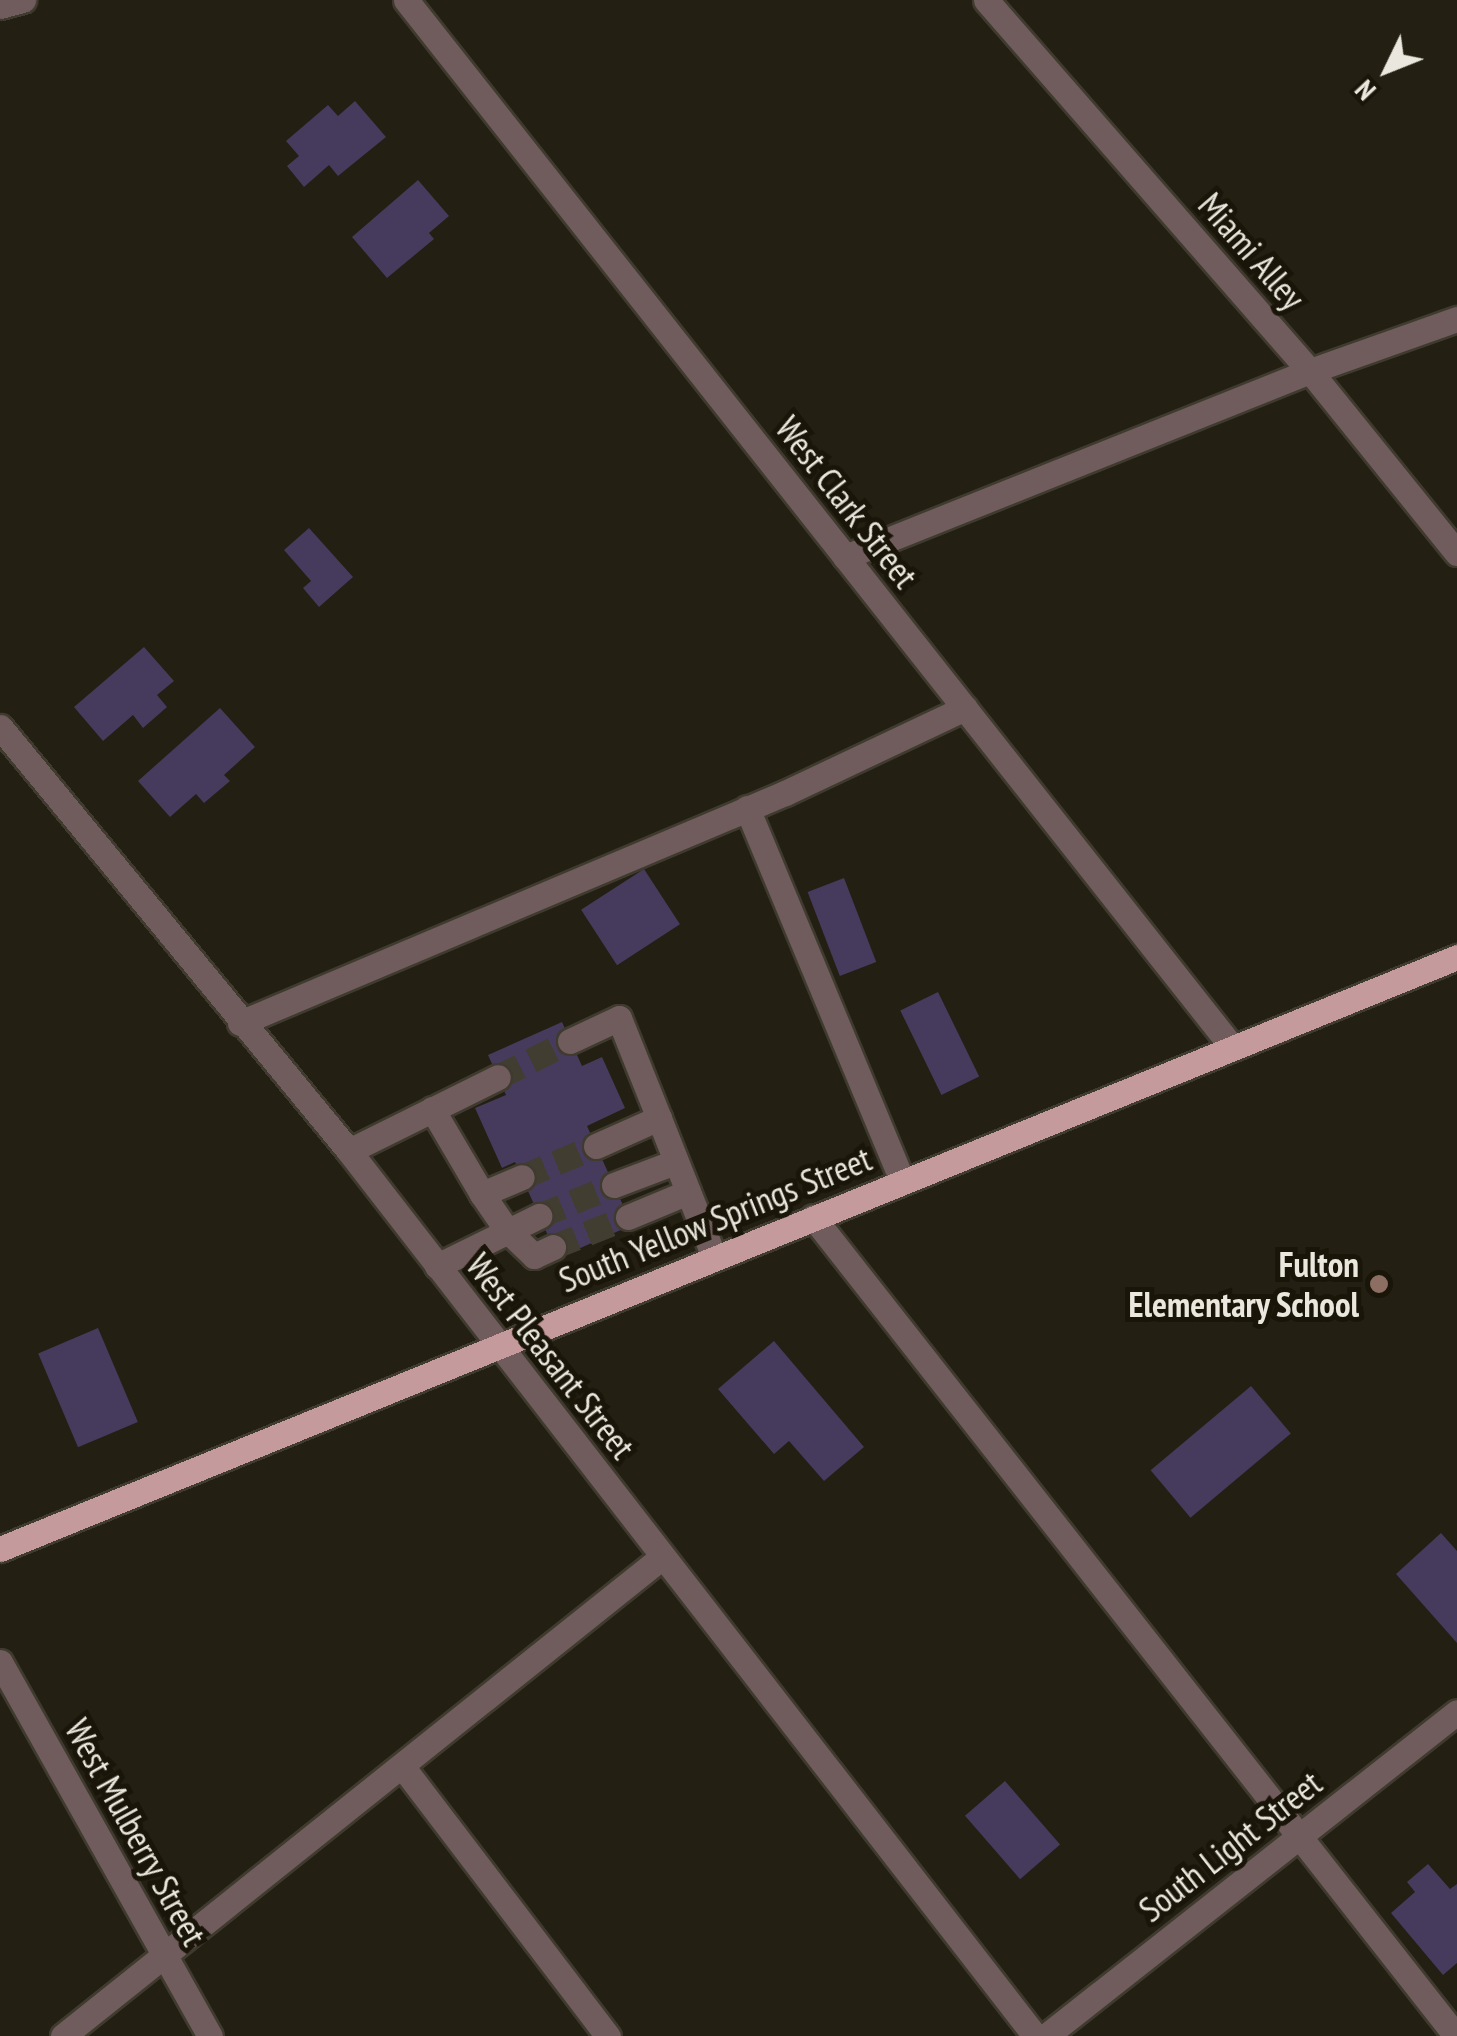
<!DOCTYPE html>
<style>
body{margin:0}
#map{position:relative;width:1457px;height:2036px;overflow:hidden;background:#231f12;font-family:"PT Sans Narrow",sans-serif}
div>[style]{position:absolute}
.building>*{inset:0;background:#463a5d;transform-origin:0 0}
.minor-tunnel>*{height:25px;margin-top:-12.5px;transform-origin:0;background:repeating-linear-gradient(90deg,#413d31 0 25px,transparent 0 37px)}
.roads{filter:drop-shadow(2px 0 #3f3b2f) drop-shadow(-2px 0 #3f3b2f) drop-shadow(0 2px #3f3b2f) drop-shadow(0 -2px #3f3b2f)}
.minor>*{height:25px;margin:-12.5px;padding:0 12.5px;transform-origin:12.5px;border-radius:12.5px;background:#715c5d}
.major>*{height:25px;margin:-12.5px;padding:0 12.5px;transform-origin:12.5px;border-radius:12.5px;background:#c59a9c}
.dots>*{width:28px;height:28px;translate:-50% -50%;box-sizing:border-box;border:5px solid #1a1509;border-radius:50%}
span{translate:-50% -50%;white-space:nowrap;text-align:center;line-height:1.15;-webkit-text-stroke:10px #1a1509;paint-order:stroke}
.street-label{font-size:35px;color:#eae7de}
.poi-label{font-size:35px;color:#eae7de;font-weight:700}
.right{translate:-100% -50%;text-align:right}
.north{position:absolute;left:1337px;top:20px;width:100px;height:100px;-webkit-text-stroke:8px #1a1509;paint-order:stroke;rotate:227deg;font-size:28px;font-weight:700;line-height:40px;text-align:center;color:#eae7de}
.north::after{content:'';display:block;margin:auto;width:35px;height:45px;background:#eae7de;clip-path:polygon(50% 0,100% 100%,50% 72%,0 100%)}
</style>
<div id="map">
<div class="building">
<div style="clip-path:polygon(355px 101px,386px 137px,338px 176px,329px 165px,304px 187px,287px 166px,299px 156px,286px 141px,328px 105px,338px 116px)"></div>
<div style="clip-path:polygon(418px 180px,449px 216px,429px 233px,434px 239px,387px 278px,352px 237px)"></div>
<div style="clip-path:polygon(309px 528px,353px 577px,319px 607px,303px 588px,311px 581px,284px 550px)"></div>
<div style="clip-path:polygon(144px 647px,174px 681px,157px 695px,167px 707px,143px 728px,133px 715px,103px 741px,74px 707px)"></div>
<div style="clip-path:polygon(220px 708px,255px 747px,224px 775px,230px 781px,204px 803px,196px 794px,170px 817px,138px 781px)"></div>
<div style="left:644px;top:869px;width:66px;height:75px;rotate:57deg"></div>
<div style="left:844px;top:878px;width:90px;height:39px;rotate:69deg"></div>
<div style="left:938px;top:992px;width:94px;height:42px;rotate:64deg"></div>
<div style="clip-path:polygon(562px 1022px,582px 1066px,602px 1057px,625px 1108px,587px 1126px,632px 1225px,558px 1258px,515px 1162px,502px 1168px,475px 1108px,506px 1095px,488px 1055px)"></div>
<div style="left:98px;top:1328px;width:102px;height:65px;rotate:67deg"></div>
<div style="clip-path:polygon(774px 1341px,864px 1447px,824px 1481px,789px 1441px,774px 1454px,718px 1389px)"></div>
<div style="left:1251px;top:1386px;width:62px;height:131px;rotate:50deg"></div>
<div style="clip-path:polygon(1441px 1533px,1457px 1551px,1457px 1643px,1396px 1574px)"></div>
<div style="left:1005px;top:1781px;width:84px;height:53px;rotate:49deg"></div>
<div style="clip-path:polygon(1428px 1864px,1450px 1889px,1457px 1884px,1457px 1963px,1443px 1975px,1391px 1913px,1415px 1892px,1407px 1882px)"></div>
</div>
<div class="minor-tunnel">
<div style="left:498px;top:1077px;width:80px;rotate:-26.6deg"></div>
<div style="left:522px;top:1177px;width:80px;rotate:-22.7deg"></div>
<div style="left:539px;top:1216px;width:81px;rotate:-22.5deg"></div>
<div style="left:553px;top:1247px;width:81px;rotate:-21.8deg"></div>
</div>
<div class="roads">
<div class="minor">
<div style="left:406px;top:0;width:1334px;rotate:51.73deg"></div>
<div style="left:986px;top:0;width:493px;rotate:48.9deg"></div>
<div style="left:1310px;top:371px;width:234px;rotate:51.1deg"></div>
<div style="left:0;top:6px;width:24px;rotate:-15deg"></div>
<div style="left:845px;top:557px;width:501px;rotate:-21.8deg"></div>
<div style="left:1310px;top:371px;width:156px;rotate:-19.5deg"></div>
<div style="left:0;top:727px;width:549px;rotate:50.54deg"></div>
<div style="left:349px;top:1151px;width:1120px;rotate:52.22deg"></div>
<div style="left:747px;top:808px;width:403px;rotate:67.4deg"></div>
<div style="left:240px;top:1023px;width:592px;rotate:-22.88deg"></div>
<div style="left:785px;top:793px;width:199px;rotate:-25.3deg"></div>
<div style="left:570px;top:1041px;width:54px;rotate:-25.1deg"></div>
<div style="left:619px;top:1018px;width:108px;rotate:68.2deg"></div>
<div style="left:432px;top:1109px;width:99px;rotate:59.5deg"></div>
<div style="left:482px;top:1194px;width:43px;rotate:-23deg"></div>
<div style="left:596px;top:1146px;width:69px;rotate:-24deg"></div>
<div style="left:659px;top:1118px;width:149px;rotate:68.4deg"></div>
<div style="left:349px;top:1151px;width:166px;rotate:-26.4deg"></div>
<div style="left:614px;top:1185px;width:65px;rotate:-20.7deg"></div>
<div style="left:482px;top:1194px;width:42px;rotate:55.6deg"></div>
<div style="left:506px;top:1229px;width:39px;rotate:44deg"></div>
<div style="left:534px;top:1256px;width:21px;rotate:-25deg"></div>
<div style="left:628px;top:1217px;width:65px;rotate:-22.6deg"></div>
<div style="left:813px;top:1217px;width:1041px;rotate:51.86deg"></div>
<div style="left:437px;top:1266px;width:114px;rotate:-26.1deg"></div>
<div style="left:0;top:1662px;width:429px;rotate:60.7deg"></div>
<div style="left:402px;top:1766px;width:340px;rotate:52.7deg"></div>
<div style="left:63px;top:2036px;width:767px;rotate:-38.65deg"></div>
<div style="left:1046px;top:2036px;width:523px;rotate:-38.25deg"></div>
</div>
<div class="major">
<div style="left:0;top:1549px;width:1573px;rotate:-22.11deg"></div>
</div>
</div>
<div class="dots">
<div style="left:1379px;top:1284px;background:#8d6e63"></div>
</div>
<div class="street-label">
<span style="left:1252px;top:251px;rotate:49deg">Miami Alley</span>
<span style="left:847px;top:502px;rotate:52deg">West Clark Street</span>
<span style="left:715px;top:1219px;rotate:-22deg">South Yellow Springs Street</span>
<span style="left:551px;top:1356px;rotate:52deg">West Pleasant Street</span>
<span style="left:136px;top:1832px;rotate:61deg">West Mulberry Street</span>
<span style="left:1230px;top:1846px;rotate:-38deg">South Light Street</span>
</div>
<div class="poi-label">
<span class="right" style="left:1359px;top:1284px">Fulton<br>Elementary School</span>
</div>
<div class="north">N</div>
</div>
